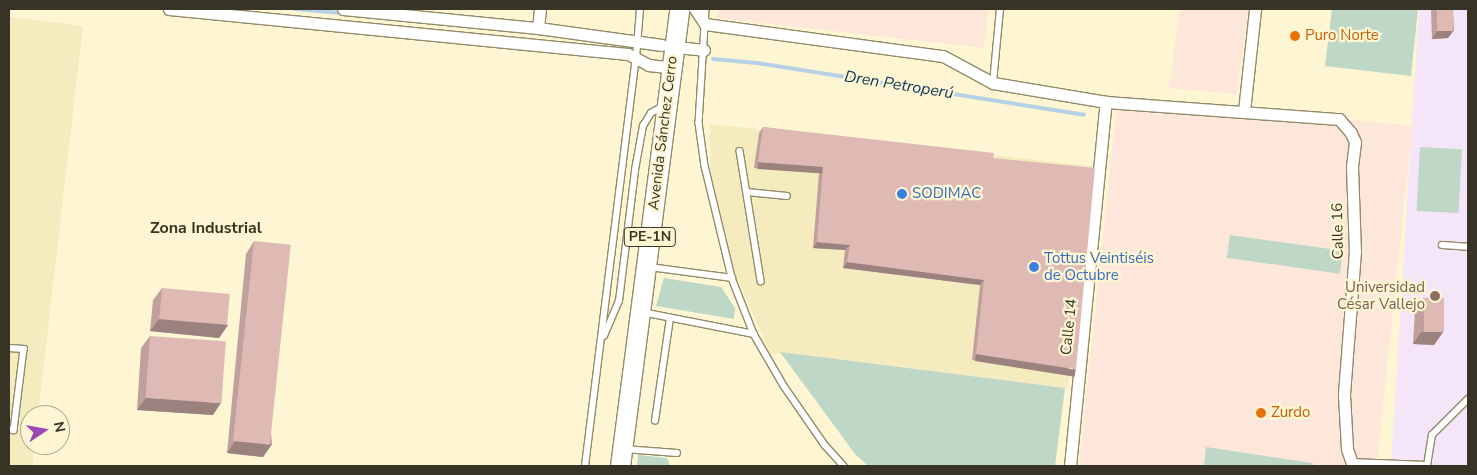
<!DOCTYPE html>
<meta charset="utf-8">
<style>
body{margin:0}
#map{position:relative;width:1477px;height:475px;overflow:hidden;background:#fef6d2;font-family:"Nunito Sans",sans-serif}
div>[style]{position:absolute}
.built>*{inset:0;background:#f4ebbf}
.industrial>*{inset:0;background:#fde6da;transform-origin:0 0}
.education>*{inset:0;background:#f5e5f8}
.green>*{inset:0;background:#bed7c7;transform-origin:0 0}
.stream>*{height:4px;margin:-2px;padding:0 2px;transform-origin:2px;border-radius:2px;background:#b6d0e8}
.roads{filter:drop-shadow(1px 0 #928b6a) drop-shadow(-1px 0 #928b6a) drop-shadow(0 1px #928b6a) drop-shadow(0 -1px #928b6a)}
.service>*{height:5.5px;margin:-2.75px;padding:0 2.75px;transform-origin:2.75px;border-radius:2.75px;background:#fff}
.minor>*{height:11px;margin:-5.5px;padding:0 5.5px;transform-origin:5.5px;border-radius:5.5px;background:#fff}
.trunk>*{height:19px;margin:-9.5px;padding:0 9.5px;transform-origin:9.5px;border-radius:9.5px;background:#fff}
.wall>*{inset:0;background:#c0a09c}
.shaded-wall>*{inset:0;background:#9c827f;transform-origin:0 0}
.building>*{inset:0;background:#dfbab5;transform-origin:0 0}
.dots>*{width:14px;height:14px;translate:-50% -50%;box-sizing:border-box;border:2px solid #fef6d2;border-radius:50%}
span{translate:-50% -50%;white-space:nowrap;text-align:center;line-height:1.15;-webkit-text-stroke:4.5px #fef6d2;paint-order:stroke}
.shield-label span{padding:1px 4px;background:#fef6d2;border:1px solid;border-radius:4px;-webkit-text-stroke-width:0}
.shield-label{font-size:14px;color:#373426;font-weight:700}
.food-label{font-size:15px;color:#c56008}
.left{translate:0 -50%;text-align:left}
.street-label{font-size:15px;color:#373426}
.shop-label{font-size:15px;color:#366cbe}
.education-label{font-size:15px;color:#785e54}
.right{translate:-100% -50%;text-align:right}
.water-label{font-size:16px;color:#0b3657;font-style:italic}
.neighbourhood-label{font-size:16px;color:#373426;font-weight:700}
.frame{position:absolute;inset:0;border:10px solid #373426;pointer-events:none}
.north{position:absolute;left:20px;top:405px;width:50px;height:50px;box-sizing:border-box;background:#fef6d2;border:1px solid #aea88d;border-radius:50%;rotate:78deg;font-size:14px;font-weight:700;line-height:20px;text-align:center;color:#373426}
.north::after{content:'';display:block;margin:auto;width:18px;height:22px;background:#9b49b9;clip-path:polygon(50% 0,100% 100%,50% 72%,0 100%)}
</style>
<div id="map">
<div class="built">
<div style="clip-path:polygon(9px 17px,83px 26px,38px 415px,30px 415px,30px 445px,35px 445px,32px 466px,9px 466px)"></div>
<div style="clip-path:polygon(710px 124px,1092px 166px,1068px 388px,770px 353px,732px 266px,710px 168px)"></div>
</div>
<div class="industrial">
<div style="clip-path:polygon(718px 9px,988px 9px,984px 48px,717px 18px)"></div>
<div style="clip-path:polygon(1180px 9px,1248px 9px,1237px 94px,1169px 88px)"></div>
<div style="left:1118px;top:95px;width:296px;height:373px;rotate:6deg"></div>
</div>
<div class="education">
<div style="clip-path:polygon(1419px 9px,1468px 9px,1468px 466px,1391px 466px)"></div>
</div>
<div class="green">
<div style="clip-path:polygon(1332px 9px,1418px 9px,1411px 76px,1325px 66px)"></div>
<div style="left:1420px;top:147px;width:42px;height:64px;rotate:3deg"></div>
<div style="left:1230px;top:235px;width:114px;height:23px;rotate:8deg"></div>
<div style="clip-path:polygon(664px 278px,721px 287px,735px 308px,734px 319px,656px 306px)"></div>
<div style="clip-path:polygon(780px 352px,1065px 388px,1055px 466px,868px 466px,855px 454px)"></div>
<div style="clip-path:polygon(1206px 447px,1312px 463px,1314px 466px,1204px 466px)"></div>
<div style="clip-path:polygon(638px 455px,667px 458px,670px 466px,637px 466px)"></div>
</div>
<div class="stream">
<div style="left:295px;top:9px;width:47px;rotate:4.9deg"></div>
<div style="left:650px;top:49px;width:10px;rotate:6deg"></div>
<div style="left:713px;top:59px;width:44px;rotate:5.2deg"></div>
<div style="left:757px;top:63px;width:331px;rotate:9deg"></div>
</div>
<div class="roads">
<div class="service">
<div style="left:706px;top:9px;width:114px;rotate:93.5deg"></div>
<div style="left:699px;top:123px;width:43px;rotate:82.1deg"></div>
<div style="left:705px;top:166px;width:115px;rotate:76.4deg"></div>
<div style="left:732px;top:278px;width:60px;rotate:68.6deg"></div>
<div style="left:754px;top:334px;width:60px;rotate:60deg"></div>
<div style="left:784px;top:386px;width:72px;rotate:55.2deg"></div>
<div style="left:825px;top:445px;width:28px;rotate:48deg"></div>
<div style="left:993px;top:83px;width:74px;rotate:-84.6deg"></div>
<div style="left:740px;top:151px;width:132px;rotate:80.8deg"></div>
<div style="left:747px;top:192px;width:40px;rotate:5.7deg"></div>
<div style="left:1442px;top:245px;width:26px;rotate:4deg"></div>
<div style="left:650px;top:267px;width:83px;rotate:7.6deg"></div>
<div style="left:642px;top:312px;width:114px;rotate:11.1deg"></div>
<div style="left:604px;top:336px;width:38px;rotate:-67deg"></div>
<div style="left:619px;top:301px;width:132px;rotate:-83deg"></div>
<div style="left:635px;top:170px;width:45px;rotate:-79.7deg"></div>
<div style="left:643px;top:126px;width:15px;rotate:-58deg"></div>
<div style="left:651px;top:113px;width:13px;rotate:-29deg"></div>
<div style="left:9px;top:348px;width:15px;rotate:4deg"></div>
<div style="left:24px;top:349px;width:82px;rotate:97deg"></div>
<div style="left:14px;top:430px;width:5px;rotate:180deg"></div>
<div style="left:655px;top:421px;width:104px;rotate:-81.7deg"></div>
<div style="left:624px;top:449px;width:53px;rotate:4.3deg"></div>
<div style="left:1351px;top:462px;width:75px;rotate:2.3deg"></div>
<div style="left:585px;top:466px;width:411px;rotate:-82.9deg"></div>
<div style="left:636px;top:58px;width:49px;rotate:-85.3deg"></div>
<div style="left:1427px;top:466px;width:31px;rotate:-81deg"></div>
<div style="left:1432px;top:435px;width:51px;rotate:-45deg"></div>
</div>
<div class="minor">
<div style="left:169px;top:9px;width:461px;rotate:5.6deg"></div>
<div style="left:628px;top:54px;width:24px;rotate:28deg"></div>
<div style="left:649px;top:65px;width:23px;rotate:7deg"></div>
<div style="left:343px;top:9px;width:196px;rotate:5.6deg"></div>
<div style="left:538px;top:28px;width:125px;rotate:7.8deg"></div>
<div style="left:695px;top:9px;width:18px;rotate:56deg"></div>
<div style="left:705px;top:24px;width:240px;rotate:7.7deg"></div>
<div style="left:943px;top:56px;width:57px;rotate:28.4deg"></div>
<div style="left:993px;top:83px;width:115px;rotate:9.5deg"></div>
<div style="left:1106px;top:102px;width:234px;rotate:4.2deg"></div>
<div style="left:1339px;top:119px;width:18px;rotate:49deg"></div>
<div style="left:1351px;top:133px;width:10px;rotate:66deg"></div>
<div style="left:1355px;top:142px;width:25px;rotate:97deg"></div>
<div style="left:1352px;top:167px;width:84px;rotate:88deg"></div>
<div style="left:1355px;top:251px;width:144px;rotate:94.4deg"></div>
<div style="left:1344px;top:395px;width:54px;rotate:86.8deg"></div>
<div style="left:1347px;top:449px;width:18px;rotate:71deg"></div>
<div style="left:538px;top:28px;width:19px;rotate:-84deg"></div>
<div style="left:686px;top:48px;width:18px;rotate:6deg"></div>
<div style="left:1244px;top:111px;width:103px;rotate:-83.8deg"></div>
<div style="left:1070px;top:466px;width:366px;rotate:-84.4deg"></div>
</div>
<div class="trunk">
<div style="left:620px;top:466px;width:461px;rotate:-82.6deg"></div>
</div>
</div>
<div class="wall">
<div style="clip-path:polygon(1431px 9px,1453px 9px,1454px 30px,1448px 38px,1432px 39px)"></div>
<div style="clip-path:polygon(763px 127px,993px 158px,1071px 375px,972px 360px,980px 285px,843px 268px,845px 250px,813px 248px,819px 173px,754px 168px,759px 133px)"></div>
<div style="clip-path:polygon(254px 241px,272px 444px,263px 457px,227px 453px,246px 254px)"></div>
<div style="clip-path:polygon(162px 288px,228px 325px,219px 338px,150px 331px,153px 300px)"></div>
<div style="clip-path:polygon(1424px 298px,1443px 332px,1434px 345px,1413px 344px,1415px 310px)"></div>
<div style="clip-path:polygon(150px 336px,213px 415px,137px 410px,141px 348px)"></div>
</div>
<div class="shaded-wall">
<div style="clip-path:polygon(1454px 30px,1448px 38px,1432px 39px,1437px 31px)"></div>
<div style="left:758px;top:162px;width:65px;height:7px;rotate:4deg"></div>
<div style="clip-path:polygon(817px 242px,850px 245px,845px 250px,813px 248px)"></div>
<div style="clip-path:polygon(847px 262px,984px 280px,980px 285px,843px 268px)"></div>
<div style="clip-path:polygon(159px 319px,228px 325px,219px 338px,150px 331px)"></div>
<div style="clip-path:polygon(1421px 332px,1443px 332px,1434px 345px,1413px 344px)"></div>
<div style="left:976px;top:354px;width:101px;height:7px;rotate:9deg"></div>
<div style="clip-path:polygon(146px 398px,221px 403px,213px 415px,137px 410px)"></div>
<div style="clip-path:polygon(235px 441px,272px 444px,263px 457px,227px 453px)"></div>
</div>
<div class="building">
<div style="left:1437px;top:9px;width:16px;height:22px"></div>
<div style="clip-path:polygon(763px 127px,994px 153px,993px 158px,1095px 168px,1076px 369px,976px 354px,984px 280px,847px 262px,850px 245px,817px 242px,823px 167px,758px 162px)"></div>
<div style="left:254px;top:241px;width:37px;height:201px;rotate:6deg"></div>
<div style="left:162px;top:288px;width:68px;height:31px;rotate:5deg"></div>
<div style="left:1424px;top:298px;width:20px;height:34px"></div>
<div style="left:150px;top:336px;width:76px;height:62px;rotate:4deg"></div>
</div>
<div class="dots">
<div style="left:1295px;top:36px;background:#e8710a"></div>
<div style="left:902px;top:194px;background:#3f7fe0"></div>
<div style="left:1034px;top:267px;background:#3f7fe0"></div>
<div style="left:1435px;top:296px;background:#8d6e63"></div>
<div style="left:1261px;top:413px;background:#e8710a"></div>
</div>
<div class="shield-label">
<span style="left:650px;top:237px">PE-1N</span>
</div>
<div class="food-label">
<span class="left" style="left:1305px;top:36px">Puro Norte</span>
<span class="left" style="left:1271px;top:413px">Zurdo</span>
</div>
<div class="street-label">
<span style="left:663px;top:133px;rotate:-83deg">Avenida Sánchez Cerro</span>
<span style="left:1338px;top:231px;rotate:-91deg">Calle 16</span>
<span style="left:1069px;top:327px;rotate:-84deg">Calle 14</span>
</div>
<div class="shop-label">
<span class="left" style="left:912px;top:194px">SODIMAC</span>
<span class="left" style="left:1044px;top:267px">Tottus Veintiséis<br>de Octubre</span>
</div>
<div class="education-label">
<span class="right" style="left:1425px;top:296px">Universidad<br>César Vallejo</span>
</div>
<div class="water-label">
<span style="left:899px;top:85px;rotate:9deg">Dren Petroperú</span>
</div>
<div class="neighbourhood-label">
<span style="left:206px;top:228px">Zona Industrial</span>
</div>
<div class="frame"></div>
<div class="north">N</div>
</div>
